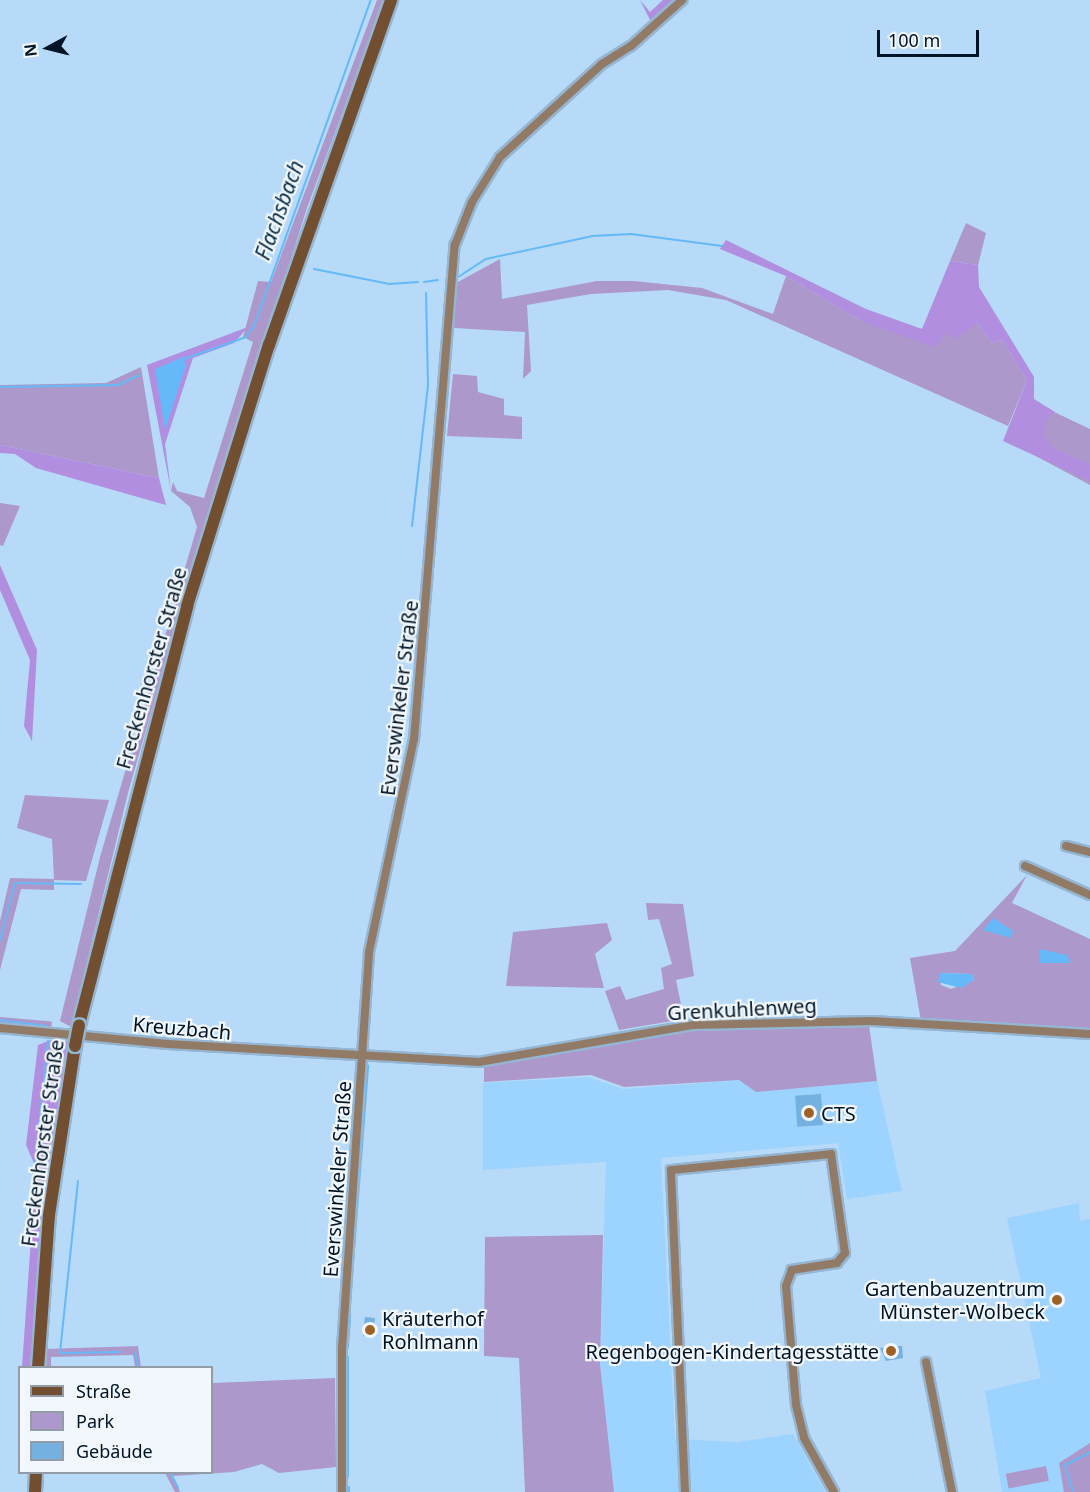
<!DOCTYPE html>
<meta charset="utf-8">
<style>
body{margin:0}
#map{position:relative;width:1090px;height:1492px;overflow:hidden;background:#b6daf8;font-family:"Noto Sans",sans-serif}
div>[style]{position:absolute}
.built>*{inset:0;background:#9dd3ff}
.green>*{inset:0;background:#ac98ca;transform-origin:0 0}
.forest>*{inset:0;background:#b18ee0}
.water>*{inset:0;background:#65b9f8}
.stream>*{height:2px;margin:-1px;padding:0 1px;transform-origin:1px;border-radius:1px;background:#65b9f8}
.building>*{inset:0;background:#74b0e0;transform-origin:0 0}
.roads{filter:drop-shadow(2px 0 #95b6d2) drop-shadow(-2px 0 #95b6d2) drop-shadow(0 2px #95b6d2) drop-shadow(0 -2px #95b6d2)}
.minor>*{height:8px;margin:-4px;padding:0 4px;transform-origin:4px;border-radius:4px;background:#927b66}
.secondary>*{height:12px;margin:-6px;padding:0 6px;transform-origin:6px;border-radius:6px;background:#714f30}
.bridges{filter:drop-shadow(2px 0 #95b6d2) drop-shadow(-2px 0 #95b6d2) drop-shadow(0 2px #95b6d2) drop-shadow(0 -2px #95b6d2)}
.secondary-bridge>*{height:12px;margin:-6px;padding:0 6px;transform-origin:6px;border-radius:6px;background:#714f30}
.dots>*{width:16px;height:16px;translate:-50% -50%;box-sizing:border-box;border:3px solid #f1f7fc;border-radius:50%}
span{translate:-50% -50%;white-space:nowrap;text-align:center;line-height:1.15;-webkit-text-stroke:4.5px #f1f7fc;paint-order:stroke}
.street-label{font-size:20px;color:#001425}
.poi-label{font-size:20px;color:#001425}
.left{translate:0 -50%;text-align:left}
.right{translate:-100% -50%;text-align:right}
.water-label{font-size:21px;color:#072c45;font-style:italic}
.legend{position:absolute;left:18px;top:1366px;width:195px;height:108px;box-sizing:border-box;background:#f1f7fc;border:2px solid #919ca6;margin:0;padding:8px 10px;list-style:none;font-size:18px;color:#001425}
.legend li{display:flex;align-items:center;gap:12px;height:30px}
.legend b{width:30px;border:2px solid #919ca6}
.north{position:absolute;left:18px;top:18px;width:60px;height:60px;-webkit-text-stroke:4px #f1f7fc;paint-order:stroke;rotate:263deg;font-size:16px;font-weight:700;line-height:24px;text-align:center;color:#001425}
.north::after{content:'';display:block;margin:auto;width:21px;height:27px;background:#001425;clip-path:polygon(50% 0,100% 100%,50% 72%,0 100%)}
.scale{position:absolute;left:877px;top:30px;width:102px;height:27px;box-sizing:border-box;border:3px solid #001425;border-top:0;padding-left:8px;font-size:18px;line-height:21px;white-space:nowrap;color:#001425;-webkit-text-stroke:4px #f1f7fc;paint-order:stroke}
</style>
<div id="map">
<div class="built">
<div style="clip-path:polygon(588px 1077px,623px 1089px,739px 1080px,757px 1092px,877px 1081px,902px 1191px,847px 1199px,838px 1143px,661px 1158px,675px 1439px,737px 1442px,793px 1434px,825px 1492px,614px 1492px,600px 1364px,606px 1162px,483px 1170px,483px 1083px)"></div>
<div style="clip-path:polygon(1079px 1203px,1080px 1221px,1090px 1219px,1090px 1492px,1002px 1492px,985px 1391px,1041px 1378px,1007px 1218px)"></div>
</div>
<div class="green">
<div style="clip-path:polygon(377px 0,384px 0,307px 208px,190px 576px,128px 793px,71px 1027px,60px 1021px,100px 857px,197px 527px,190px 507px,171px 491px,173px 482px,177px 491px,204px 498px,253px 342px,243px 337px,258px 281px,271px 282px)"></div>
<div style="clip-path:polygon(966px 223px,986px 233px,978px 265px,950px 261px)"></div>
<div style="clip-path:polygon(500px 259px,502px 299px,597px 281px,633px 281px,702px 288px,773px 314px,786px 276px,861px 321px,947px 332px,977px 323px,992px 343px,1002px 340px,1027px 380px,1008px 426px,726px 300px,668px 290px,591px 294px,527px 305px,531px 371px,523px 379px,525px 332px,454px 328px,456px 283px)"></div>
<div style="clip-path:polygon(141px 367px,159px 478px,0 445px,0 385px,106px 383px)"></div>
<div style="clip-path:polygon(453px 374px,477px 376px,478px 392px,504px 399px,504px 415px,522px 417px,522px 439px,447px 436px)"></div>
<div style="clip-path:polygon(1031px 401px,1090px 429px,1090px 485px,1008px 441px)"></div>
<div style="clip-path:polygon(0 503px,20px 506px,3px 546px,0 545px)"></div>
<div style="clip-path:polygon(25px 795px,109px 800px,86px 881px,54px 880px,54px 890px,21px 889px,0 970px,0 921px,10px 878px,54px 879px,52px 839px,17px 828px)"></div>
<div style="clip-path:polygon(evenodd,1027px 875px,1012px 903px,1090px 939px,1090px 1031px,921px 1021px,910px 958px,955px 951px,1027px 875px,940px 973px,972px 974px,974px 980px,951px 989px,941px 985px,940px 973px)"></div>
<div style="clip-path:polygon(646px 903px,683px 904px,694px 976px,676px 980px,684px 1019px,619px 1030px,605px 991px,620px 986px,626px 1000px,664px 989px,661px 968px,672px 964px,659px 919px,648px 920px)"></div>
<div style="clip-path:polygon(607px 923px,612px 940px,595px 954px,604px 988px,506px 986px,513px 932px)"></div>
<div style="left:0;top:1017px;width:52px;height:8px;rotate:5deg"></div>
<div style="clip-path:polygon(779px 1025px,869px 1025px,877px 1081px,756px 1092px,739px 1080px,624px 1087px,591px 1075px,484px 1082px,484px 1063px,693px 1029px)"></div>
<div style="clip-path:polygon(603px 1235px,600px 1364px,614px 1492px,525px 1492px,519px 1358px,484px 1356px,485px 1237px)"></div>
<div style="clip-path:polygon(138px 1346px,141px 1367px,135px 1367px,133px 1355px,51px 1357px,51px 1367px,45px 1367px,46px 1349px)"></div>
<div style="clip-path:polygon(335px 1378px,336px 1467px,279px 1473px,262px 1464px,234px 1472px,173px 1476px,180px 1492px,175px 1492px,165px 1473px,212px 1472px,212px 1383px)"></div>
<div style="clip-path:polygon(1090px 1443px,1090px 1492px,1064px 1492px,1059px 1463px)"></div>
<div style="left:1046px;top:1466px;width:15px;height:41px;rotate:79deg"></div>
</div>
<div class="forest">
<div style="clip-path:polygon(640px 0,650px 12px,663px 0,675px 0,650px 20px)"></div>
<div style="clip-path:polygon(726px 240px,866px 309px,922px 329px,950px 261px,978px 265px,979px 287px,1034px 377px,1034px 399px,1055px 412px,1046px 420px,1044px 435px,1054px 449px,1090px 464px,1090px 481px,1003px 441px,1027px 380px,1002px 340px,992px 343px,977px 323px,955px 339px,947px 332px,935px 347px,861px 321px,786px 276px,720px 249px)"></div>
<div style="clip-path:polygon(248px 327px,234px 343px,193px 358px,165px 444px,171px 491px,147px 365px)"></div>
<div style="clip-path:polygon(0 445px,159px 478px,166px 505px,36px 468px,15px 454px,0 453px)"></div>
<div style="clip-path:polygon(0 565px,37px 650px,32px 741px,24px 726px,30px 660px,0 590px)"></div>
<div style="clip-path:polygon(56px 1038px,68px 1042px,45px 1187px,31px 1367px,22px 1367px,36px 1168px,26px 1145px,38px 1045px)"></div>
</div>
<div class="water">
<div style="clip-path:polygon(183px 357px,186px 365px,165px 430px,155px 369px)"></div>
<div style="clip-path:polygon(993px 918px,1013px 931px,1011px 938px,983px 930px)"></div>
<div style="clip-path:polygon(1040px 949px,1067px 955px,1071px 963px,1040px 963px)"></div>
<div style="clip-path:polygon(972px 974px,974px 980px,961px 988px,938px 982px,940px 973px)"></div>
</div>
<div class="stream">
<div style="left:314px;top:269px;width:77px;rotate:11.2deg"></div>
<div style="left:390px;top:284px;width:28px;rotate:-4deg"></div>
<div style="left:455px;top:279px;width:37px;rotate:-33deg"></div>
<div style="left:486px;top:259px;width:108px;rotate:-12.2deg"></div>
<div style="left:592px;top:236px;width:39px;rotate:-3deg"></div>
<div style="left:631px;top:234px;width:92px;rotate:7.5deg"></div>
<div style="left:424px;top:282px;width:14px;rotate:-8deg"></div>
<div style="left:184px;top:359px;width:66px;rotate:-19.5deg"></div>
<div style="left:246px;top:337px;width:14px;rotate:-54deg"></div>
<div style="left:254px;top:326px;width:346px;rotate:-70.3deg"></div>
<div style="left:0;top:387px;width:118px;rotate:-1deg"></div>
<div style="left:118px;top:385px;width:23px;rotate:-25deg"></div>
<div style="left:412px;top:526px;width:141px;rotate:-83.5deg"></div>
<div style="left:428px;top:386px;width:93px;rotate:-91.2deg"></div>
<div style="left:0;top:940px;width:59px;rotate:-75.3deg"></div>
<div style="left:15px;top:883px;width:66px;rotate:0.9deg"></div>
<div style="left:0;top:1020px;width:47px;rotate:7.3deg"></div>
<div style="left:35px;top:1165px;width:125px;rotate:-84deg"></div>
<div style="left:78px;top:1181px;width:173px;rotate:96deg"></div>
<div style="left:60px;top:1353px;width:60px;rotate:-1deg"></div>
<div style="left:350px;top:1302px;width:237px;rotate:-85.6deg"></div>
<div style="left:348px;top:1347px;width:32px;rotate:-86deg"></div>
<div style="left:135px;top:1352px;width:16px;rotate:79deg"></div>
<div style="left:348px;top:1357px;width:120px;rotate:90deg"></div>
<div style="left:170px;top:1472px;width:18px;rotate:63deg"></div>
<div style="left:349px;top:1487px;width:5px;rotate:90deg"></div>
<div style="left:1073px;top:1492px;width:28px;rotate:-107deg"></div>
<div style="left:1065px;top:1465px;width:28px;rotate:-27deg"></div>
</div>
<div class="building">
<div style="left:821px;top:1094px;width:31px;height:26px;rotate:86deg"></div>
<div style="left:365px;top:1317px;width:10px;height:19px;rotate:6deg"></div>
<div style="clip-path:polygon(897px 1346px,902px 1346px,903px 1358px,886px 1361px,880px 1348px)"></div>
</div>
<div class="roads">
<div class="minor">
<div style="left:1066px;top:846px;width:25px;rotate:14deg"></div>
<div style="left:1025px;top:866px;width:71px;rotate:24deg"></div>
<div style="left:0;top:1028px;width:169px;rotate:5.4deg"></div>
<div style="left:168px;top:1044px;width:312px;rotate:3.3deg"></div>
<div style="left:479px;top:1062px;width:218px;rotate:-9.8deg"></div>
<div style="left:694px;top:1025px;width:178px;rotate:-1.3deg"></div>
<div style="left:872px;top:1021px;width:218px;rotate:3.4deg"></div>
<div style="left:926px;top:1362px;width:133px;rotate:78.7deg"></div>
<div style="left:342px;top:1492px;width:143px;rotate:-90deg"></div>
<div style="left:342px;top:1349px;width:398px;rotate:-86.1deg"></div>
<div style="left:369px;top:952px;width:218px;rotate:-78.1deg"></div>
<div style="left:414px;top:739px;width:496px;rotate:-85.3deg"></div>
<div style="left:455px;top:245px;width:46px;rotate:-68.4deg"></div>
<div style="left:472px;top:202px;width:53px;rotate:-58.1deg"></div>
<div style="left:500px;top:157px;width:138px;rotate:-42.4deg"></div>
<div style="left:602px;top:64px;width:34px;rotate:-32deg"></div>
<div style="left:631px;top:46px;width:69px;rotate:-42deg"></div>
<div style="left:685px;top:1492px;width:322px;rotate:-92.5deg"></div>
<div style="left:671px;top:1170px;width:161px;rotate:-5.7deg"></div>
<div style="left:831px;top:1154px;width:100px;rotate:82deg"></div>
<div style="left:845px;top:1253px;width:13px;rotate:129deg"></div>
<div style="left:837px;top:1263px;width:46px;rotate:171.2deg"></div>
<div style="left:792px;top:1270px;width:17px;rotate:111deg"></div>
<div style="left:786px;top:1286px;width:119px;rotate:85.2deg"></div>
<div style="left:796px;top:1405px;width:34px;rotate:76deg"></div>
<div style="left:804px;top:1438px;width:62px;rotate:60.9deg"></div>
</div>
<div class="secondary">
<div style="left:79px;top:1025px;width:433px;rotate:-75.5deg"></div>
<div style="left:187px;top:606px;width:274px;rotate:-72.6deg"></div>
<div style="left:269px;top:345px;width:366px;rotate:-70.5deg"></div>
<div style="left:38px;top:1368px;width:153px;rotate:-85.9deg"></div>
<div style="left:49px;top:1215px;width:171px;rotate:-81.3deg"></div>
<div style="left:35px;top:1492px;width:20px;rotate:-87deg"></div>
</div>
</div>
<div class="bridges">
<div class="secondary-bridge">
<div style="left:75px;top:1046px;width:21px;rotate:-79deg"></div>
</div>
</div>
<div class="dots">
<div style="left:809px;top:1113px;background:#9e6324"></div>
<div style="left:1057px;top:1300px;background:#9e6324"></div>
<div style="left:370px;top:1330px;background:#9e6324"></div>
<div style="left:891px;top:1351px;background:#9e6324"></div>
</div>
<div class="street-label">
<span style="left:151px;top:668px;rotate:-74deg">Freckenhorster Straße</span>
<span style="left:399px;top:698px;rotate:-83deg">Everswinkeler Straße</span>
<span style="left:742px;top:1009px;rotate:-3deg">Grenkuhlenweg</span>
<span style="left:182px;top:1028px;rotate:5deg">Kreuzbach</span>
<span style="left:42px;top:1143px;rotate:-82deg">Freckenhorster Straße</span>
<span style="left:337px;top:1179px;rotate:-86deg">Everswinkeler Straße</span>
</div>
<div class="poi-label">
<span class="left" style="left:821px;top:1113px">CTS</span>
<span class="right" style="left:1045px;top:1300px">Gartenbauzentrum<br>Münster-Wolbeck</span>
<span class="left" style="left:382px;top:1330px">Kräuterhof<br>Rohlmann</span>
<span class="right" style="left:879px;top:1351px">Regenbogen-Kindertagesstätte</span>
</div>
<div class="water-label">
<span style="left:279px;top:210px;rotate:-70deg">Flachsbach</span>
</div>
<ul class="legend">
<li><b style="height:8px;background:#714f30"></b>Straße</li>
<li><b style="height:16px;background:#ac98ca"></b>Park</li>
<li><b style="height:16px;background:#74b0e0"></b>Gebäude</li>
</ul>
<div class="north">N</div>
<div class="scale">100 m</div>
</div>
